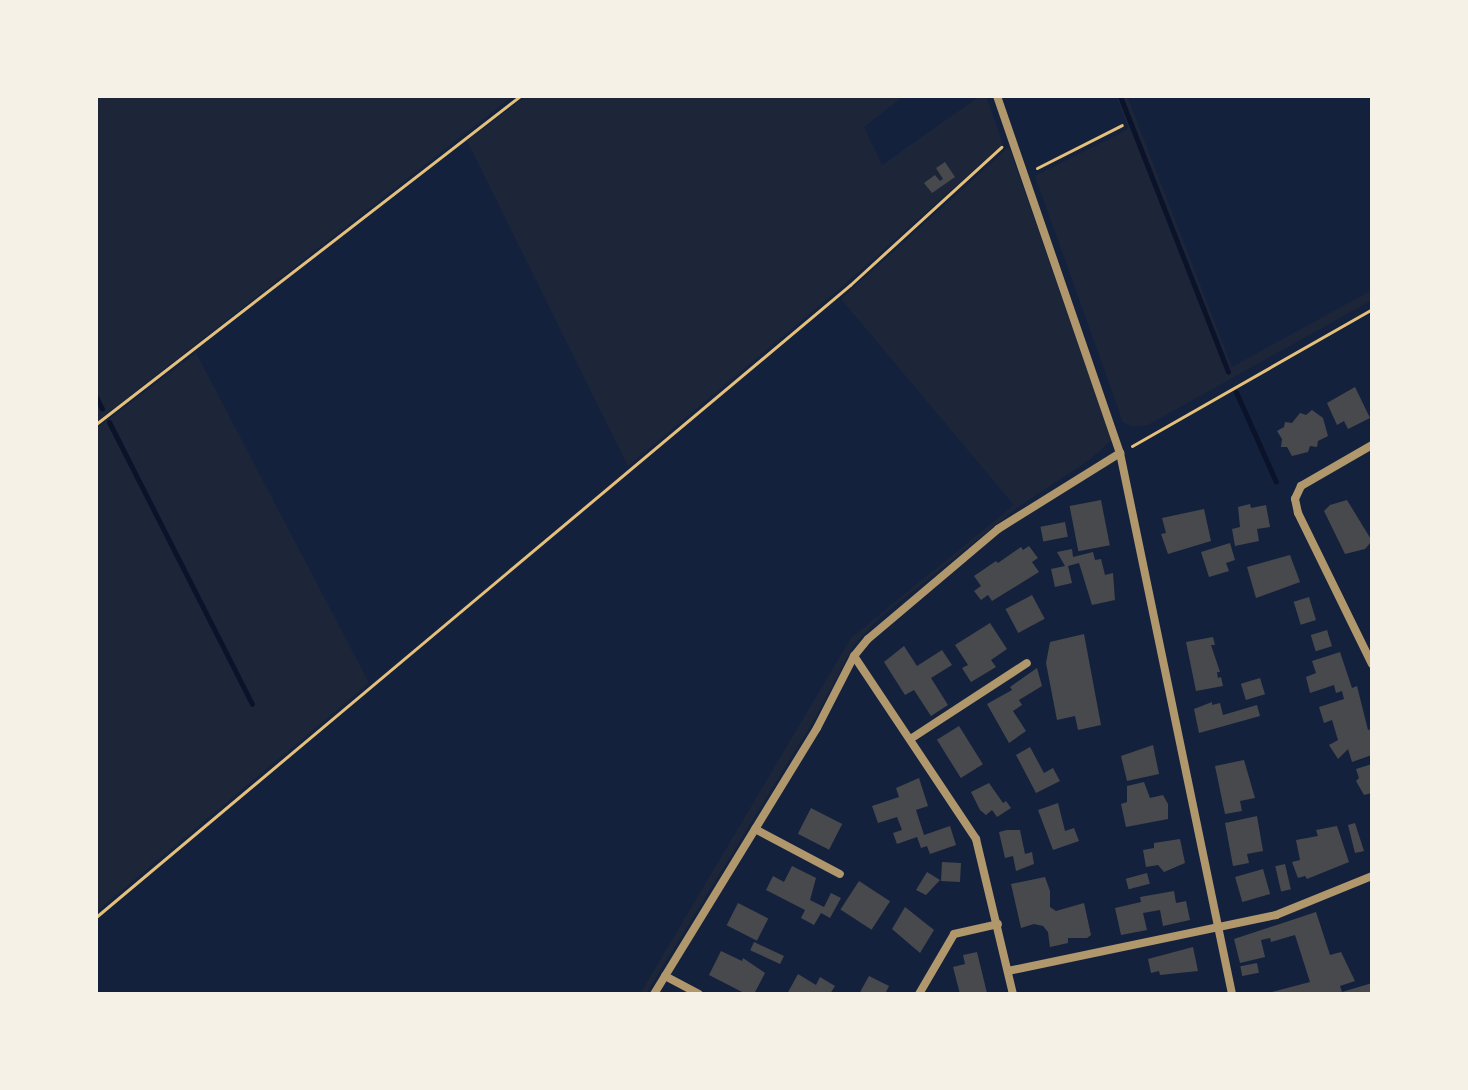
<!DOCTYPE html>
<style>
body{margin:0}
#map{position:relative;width:1468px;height:1090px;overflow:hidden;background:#14213d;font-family:Lora,serif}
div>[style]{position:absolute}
.green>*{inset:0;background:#1d2539}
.stream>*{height:5px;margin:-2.5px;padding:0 2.5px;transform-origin:2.5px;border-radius:2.5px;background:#0b132b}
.building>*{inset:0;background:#48494c;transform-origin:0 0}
.path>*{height:3px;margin:-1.5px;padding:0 1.5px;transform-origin:1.5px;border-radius:1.5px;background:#e5c07b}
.minor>*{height:8px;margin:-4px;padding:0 4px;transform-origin:4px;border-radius:4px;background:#b1986c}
span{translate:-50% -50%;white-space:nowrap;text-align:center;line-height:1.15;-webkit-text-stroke:6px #f6f1e7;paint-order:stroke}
.frame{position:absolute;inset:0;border:98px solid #f6f1e7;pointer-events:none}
</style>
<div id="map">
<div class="green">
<div style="clip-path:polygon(96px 96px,513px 96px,96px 422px)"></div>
<div style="clip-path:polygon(526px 96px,904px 96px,864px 127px,882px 165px,980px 96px,986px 96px,1003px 144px,837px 291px,628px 466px,467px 141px)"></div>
<div style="clip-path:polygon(1116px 96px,1127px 96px,1232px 367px,1372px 290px,1372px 300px,1148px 425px,1133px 427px,1123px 422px,1035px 176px,1129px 129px)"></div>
<div style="clip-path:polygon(1009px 147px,1112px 440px,1088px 461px,1018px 507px,878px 619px,854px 645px,814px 720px,646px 994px,640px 994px,851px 638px,1014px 505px,841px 299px)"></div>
<div style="clip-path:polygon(196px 353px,369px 683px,96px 912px,96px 429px)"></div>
</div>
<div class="stream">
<div style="left:1120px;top:96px;width:296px;rotate:68.6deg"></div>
<div style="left:1236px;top:392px;width:98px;rotate:66deg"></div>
<div style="left:96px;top:397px;width:13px;rotate:63deg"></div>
<div style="left:109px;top:422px;width:316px;rotate:63.1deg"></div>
</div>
<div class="building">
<div style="clip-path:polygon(945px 162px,955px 177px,932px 193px,924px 183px,935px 175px,940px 181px,943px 179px,936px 168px)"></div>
<div style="clip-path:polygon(1355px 387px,1370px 418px,1348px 429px,1344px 421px,1337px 425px,1327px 403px)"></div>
<div style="clip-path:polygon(1312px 410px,1323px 418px,1328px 436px,1318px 441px,1317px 447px,1310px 446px,1308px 452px,1292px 456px,1287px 447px,1281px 447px,1282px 439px,1277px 431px,1284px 427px,1285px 422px,1292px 423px,1300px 413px,1306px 415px)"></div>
<div style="left:1101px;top:500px;width:46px;height:32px;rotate:79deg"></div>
<div style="clip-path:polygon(1347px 500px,1372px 541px,1365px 549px,1345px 554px,1324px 511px,1330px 505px)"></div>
<div style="clip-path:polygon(1250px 504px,1251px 508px,1266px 505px,1270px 527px,1257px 529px,1259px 541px,1235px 546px,1232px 529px,1240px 527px,1238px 507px)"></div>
<div style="clip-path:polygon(1204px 509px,1211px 541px,1168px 554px,1161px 534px,1166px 533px,1162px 518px)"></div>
<div style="left:1065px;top:522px;width:15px;height:25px;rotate:79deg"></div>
<div style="clip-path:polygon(1230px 543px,1235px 560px,1226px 563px,1229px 571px,1209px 577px,1201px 552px)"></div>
<div style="clip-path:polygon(1029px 546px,1038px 558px,1032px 562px,1039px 572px,992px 601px,988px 595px,981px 600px,974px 591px,981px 586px,974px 576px,996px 561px,998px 563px,1021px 547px,1023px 550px)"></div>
<div style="clip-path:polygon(1072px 549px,1073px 557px,1093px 552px,1095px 560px,1101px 559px,1105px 575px,1113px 573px,1115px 600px,1092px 605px,1079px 563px,1068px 566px,1072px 583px,1055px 587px,1051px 569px,1065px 566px,1057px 552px)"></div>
<div style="clip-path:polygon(1290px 555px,1300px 582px,1256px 598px,1247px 567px)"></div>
<div style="left:1032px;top:595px;width:27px;height:30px;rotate:62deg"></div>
<div style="left:1309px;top:597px;width:24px;height:16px;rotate:73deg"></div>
<div style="clip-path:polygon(990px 623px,1007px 649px,991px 660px,996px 667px,971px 682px,962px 668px,968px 665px,955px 645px)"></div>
<div style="left:1327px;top:630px;width:17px;height:17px;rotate:73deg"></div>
<div style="clip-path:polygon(1084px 634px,1101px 725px,1078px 730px,1075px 716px,1057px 720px,1046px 663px,1050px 642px)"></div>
<div style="clip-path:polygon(1213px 637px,1215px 645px,1211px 645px,1220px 672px,1217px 672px,1218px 678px,1221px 677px,1223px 686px,1196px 691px,1186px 642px)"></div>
<div style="clip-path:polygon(904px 646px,917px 666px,942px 650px,952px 665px,931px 678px,948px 705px,931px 716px,914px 690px,905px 695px,884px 662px)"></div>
<div style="clip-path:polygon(1340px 652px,1352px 688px,1357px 686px,1368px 730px,1372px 729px,1372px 755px,1352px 762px,1348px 749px,1338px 759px,1329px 745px,1338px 740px,1332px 720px,1324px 723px,1319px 707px,1344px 699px,1342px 691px,1336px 693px,1334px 685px,1310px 693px,1306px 677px,1316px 673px,1312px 661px)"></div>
<div style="clip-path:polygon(1037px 668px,1042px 686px,1019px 700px,1022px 705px,1013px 711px,1026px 731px,1009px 743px,987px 704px,1012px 690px,1010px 687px)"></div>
<div style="left:1260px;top:678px;width:17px;height:20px;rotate:73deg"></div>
<div style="clip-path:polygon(1212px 702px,1212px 705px,1220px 703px,1223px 715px,1257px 705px,1260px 716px,1199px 733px,1194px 709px)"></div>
<div style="left:959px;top:726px;width:45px;height:26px;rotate:58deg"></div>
<div style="clip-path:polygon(1153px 745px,1159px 774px,1127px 781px,1121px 756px)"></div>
<div style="clip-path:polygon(1030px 747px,1044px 773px,1053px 768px,1060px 781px,1036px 793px,1016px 755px)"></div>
<div style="clip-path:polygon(1244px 760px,1255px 798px,1240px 801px,1242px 811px,1225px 814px,1215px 766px)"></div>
<div style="clip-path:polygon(1372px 764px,1372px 793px,1364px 795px,1356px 781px,1359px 778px,1356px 769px)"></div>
<div style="clip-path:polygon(919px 778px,928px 806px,916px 810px,924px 835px,950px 826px,956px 845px,930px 854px,927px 846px,921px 848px,917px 837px,897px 844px,893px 833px,902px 830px,897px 817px,878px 823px,872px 806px,899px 797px,896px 788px)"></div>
<div style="clip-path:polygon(1144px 782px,1150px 798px,1163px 795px,1168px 804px,1168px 819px,1126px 827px,1121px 804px,1127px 802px,1127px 786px)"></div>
<div style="clip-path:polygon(989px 783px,1003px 803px,1006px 801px,1011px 808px,997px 817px,992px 810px,986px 815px,980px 810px,971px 792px)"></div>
<div style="clip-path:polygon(1058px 803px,1065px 831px,1074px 828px,1079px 841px,1053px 850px,1038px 810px)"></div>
<div style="left:811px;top:808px;width:35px;height:29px;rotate:27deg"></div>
<div style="clip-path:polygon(1257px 816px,1263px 851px,1247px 854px,1249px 863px,1233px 866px,1225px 823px)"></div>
<div style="clip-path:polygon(1355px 823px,1364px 851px,1355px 853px,1348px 825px)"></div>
<div style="clip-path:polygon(1337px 826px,1349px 862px,1307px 879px,1305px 876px,1298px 878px,1292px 862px,1300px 860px,1296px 840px,1318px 836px,1316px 830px)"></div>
<div style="clip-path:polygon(1007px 830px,1020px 830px,1025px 854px,1032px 852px,1034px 864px,1016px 871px,1013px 856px,1005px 858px,999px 832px)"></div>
<div style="clip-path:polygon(1180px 839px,1185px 863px,1164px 872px,1158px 865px,1146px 867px,1143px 850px,1154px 848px,1154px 843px)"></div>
<div style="left:942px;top:862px;width:19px;height:19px;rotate:3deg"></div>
<div style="left:1285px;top:864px;width:26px;height:10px;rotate:77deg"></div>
<div style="clip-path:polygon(792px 866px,816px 878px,810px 900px,824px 907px,831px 893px,841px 898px,830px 918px,821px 913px,814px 925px,801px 918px,805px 910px,766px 890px,773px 876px,784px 882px)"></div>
<div style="left:1263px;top:869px;width:26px;height:29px;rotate:74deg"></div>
<div style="clip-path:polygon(927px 872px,940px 880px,926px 895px,916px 890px)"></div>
<div style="left:1147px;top:873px;width:11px;height:22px;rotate:75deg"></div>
<div style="clip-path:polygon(1045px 877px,1050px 891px,1050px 907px,1056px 911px,1084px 903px,1091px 935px,1087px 938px,1068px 938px,1068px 943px,1050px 947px,1048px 932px,1043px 926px,1034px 924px,1021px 928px,1011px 884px)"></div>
<div style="left:859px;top:881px;width:37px;height:34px;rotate:33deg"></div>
<div style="clip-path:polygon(1174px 891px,1176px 903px,1186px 901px,1190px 920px,1163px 926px,1160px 910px,1143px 913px,1147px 930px,1121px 935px,1115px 908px,1141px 902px,1140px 897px)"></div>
<div style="left:738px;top:903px;width:34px;height:25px;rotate:27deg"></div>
<div style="clip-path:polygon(905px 907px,934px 930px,920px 953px,892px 929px)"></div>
<div style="clip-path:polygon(1316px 912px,1330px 955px,1341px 952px,1355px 981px,1340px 986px,1342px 992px,1372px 983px,1372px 994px,1264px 994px,1310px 982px,1295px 935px,1271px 942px,1270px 938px,1261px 940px,1265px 957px,1240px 963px,1234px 939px)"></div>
<div style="left:754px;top:942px;width:33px;height:9px;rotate:25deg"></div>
<div style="clip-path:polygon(1193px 947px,1198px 971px,1160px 975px,1159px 971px,1151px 973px,1148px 959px)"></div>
<div style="clip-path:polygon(721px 951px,742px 961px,743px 958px,765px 973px,754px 994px,746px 994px,709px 975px)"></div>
<div style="clip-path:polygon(977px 952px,987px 993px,960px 994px,953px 967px,965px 964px,963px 955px)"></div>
<div style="left:1257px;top:963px;width:10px;height:17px;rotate:79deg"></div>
<div style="clip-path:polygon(798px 974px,816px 985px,820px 977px,835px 986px,830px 994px,787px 994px)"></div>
<div style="clip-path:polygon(869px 976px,889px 986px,885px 994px,859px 994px)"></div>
</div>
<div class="path">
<div style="left:1037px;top:168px;width:95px;rotate:-26.8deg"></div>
<div style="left:96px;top:424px;width:536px;rotate:-37.72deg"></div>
<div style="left:1132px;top:446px;width:276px;rotate:-29.7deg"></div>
<div style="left:96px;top:917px;width:984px;rotate:-39.97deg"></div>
<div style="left:850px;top:285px;width:205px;rotate:-42.4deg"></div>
</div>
<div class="minor">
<div style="left:997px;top:96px;width:378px;rotate:71deg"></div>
<div style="left:1120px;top:453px;width:552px;rotate:78.3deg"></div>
<div style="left:1372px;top:445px;width:82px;rotate:150deg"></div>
<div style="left:1301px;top:486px;width:14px;rotate:115deg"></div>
<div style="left:1295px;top:499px;width:14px;rotate:78deg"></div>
<div style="left:1298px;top:513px;width:168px;rotate:63.9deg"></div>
<div style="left:854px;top:656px;width:220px;rotate:56.3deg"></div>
<div style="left:976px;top:839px;width:159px;rotate:76.6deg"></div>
<div style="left:912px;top:738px;width:137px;rotate:-33.1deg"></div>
<div style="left:755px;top:829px;width:96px;rotate:27.9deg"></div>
<div style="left:1008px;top:971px;width:274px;rotate:-11.8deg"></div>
<div style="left:1276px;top:915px;width:104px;rotate:-22.1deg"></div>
<div style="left:665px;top:976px;width:38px;rotate:28deg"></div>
<div style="left:654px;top:994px;width:312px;rotate:-58.5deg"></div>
<div style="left:817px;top:728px;width:81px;rotate:-62.8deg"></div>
<div style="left:854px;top:656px;width:22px;rotate:-51deg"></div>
<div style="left:868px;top:639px;width:170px;rotate:-40.2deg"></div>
<div style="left:998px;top:529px;width:144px;rotate:-31.9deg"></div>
<div style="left:919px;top:994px;width:69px;rotate:-59.7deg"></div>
<div style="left:954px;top:934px;width:45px;rotate:-12.8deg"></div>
</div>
<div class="frame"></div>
</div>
